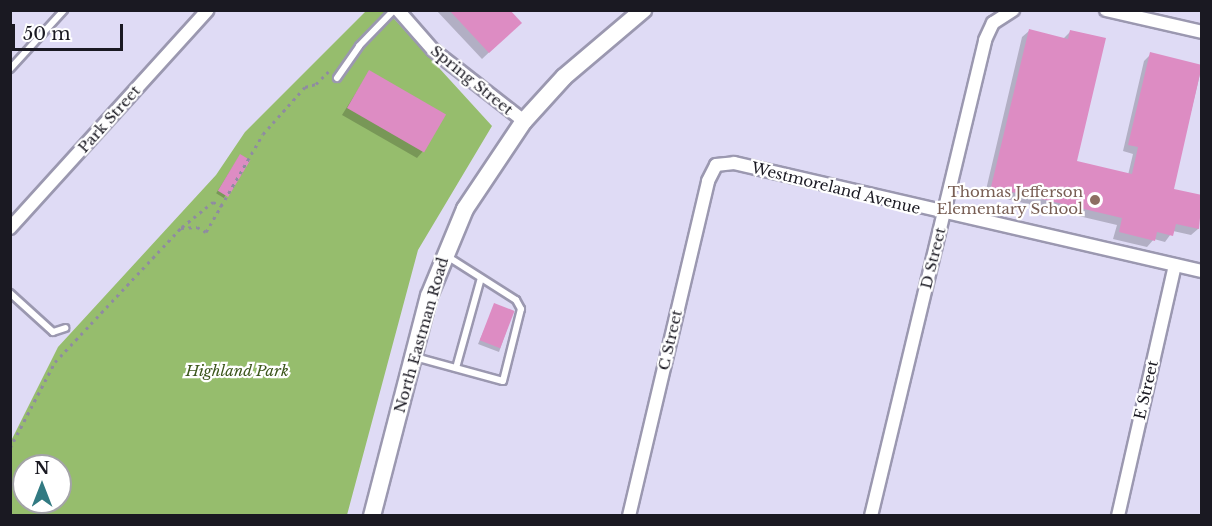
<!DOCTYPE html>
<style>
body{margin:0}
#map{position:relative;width:1212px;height:526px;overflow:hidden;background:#dfdbf5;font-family:"Libre Baskerville",serif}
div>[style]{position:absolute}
.green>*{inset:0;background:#96bd6d}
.shadow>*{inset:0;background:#0003;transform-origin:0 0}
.building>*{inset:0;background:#dd8cc3;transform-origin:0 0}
.path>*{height:3px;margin-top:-1.5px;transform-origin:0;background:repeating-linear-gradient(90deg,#8f8ca0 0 3px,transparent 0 7.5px)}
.roads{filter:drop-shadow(2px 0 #9b98b0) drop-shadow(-2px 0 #9b98b0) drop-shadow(0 2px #9b98b0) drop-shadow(0 -2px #9b98b0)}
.lane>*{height:6px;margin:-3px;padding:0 3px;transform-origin:3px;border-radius:3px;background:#fff}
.street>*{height:12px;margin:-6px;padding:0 6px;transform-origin:6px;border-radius:6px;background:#fff}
.secondary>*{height:16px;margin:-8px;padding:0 8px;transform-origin:8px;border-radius:8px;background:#fff}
.dots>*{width:16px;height:16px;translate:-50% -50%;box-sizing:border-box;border:3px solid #fff;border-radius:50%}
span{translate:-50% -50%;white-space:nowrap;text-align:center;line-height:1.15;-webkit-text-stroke:4.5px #fff;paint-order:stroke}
.street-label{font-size:15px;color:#1a1922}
.education-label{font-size:15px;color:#785e54}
.right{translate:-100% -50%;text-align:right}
.park-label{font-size:15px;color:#3c561c;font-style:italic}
.frame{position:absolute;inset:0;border:12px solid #1a1922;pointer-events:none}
.north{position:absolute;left:12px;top:454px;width:60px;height:60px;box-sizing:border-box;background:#fff;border:2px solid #a3a3a7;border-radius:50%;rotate:0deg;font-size:16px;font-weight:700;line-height:24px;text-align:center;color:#1a1922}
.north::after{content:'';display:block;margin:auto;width:21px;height:27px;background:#327a82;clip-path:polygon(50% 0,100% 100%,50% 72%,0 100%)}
.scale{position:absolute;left:12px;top:24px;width:111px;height:27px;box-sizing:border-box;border:3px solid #1a1922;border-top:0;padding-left:8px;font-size:18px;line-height:21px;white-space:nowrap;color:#1a1922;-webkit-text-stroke:4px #fff;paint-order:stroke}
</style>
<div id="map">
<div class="green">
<div style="clip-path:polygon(evenodd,366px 11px,387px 11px,492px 126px,418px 250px,347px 515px,11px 515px,10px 443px,58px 347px,216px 175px,245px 132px,366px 11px,24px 466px,60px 466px,60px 502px,24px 502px,24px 466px)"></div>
</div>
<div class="shadow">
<div style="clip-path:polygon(436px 10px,508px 10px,520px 23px,482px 59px)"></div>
<div style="clip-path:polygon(1029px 31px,1063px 39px,1071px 31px,1075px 162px,1128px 175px,1133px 154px,1123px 151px,1144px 61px,1151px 54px,1202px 66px,1172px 190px,1202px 197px,1198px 229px,1191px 235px,1173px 231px,1165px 242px,1154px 239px,1147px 247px,1113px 239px,1117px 225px,985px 194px,1022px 37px)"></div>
<div style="clip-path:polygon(369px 72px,423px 151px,417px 158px,342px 115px)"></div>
<div style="left:240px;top:155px;width:9px;height:45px;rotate:32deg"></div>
<div style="clip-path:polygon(495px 305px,513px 312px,499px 352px,478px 344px)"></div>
</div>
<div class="building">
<div style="clip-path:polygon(449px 10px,510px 10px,522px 23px,489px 53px)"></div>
<div style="clip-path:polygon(1029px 29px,1068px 39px,1070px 30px,1106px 38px,1077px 161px,1132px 174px,1138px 147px,1128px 145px,1150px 52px,1202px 65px,1174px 189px,1202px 195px,1199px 229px,1176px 224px,1173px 236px,1157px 232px,1155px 241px,1119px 232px,1122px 218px,991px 187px)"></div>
<div style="left:369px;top:70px;width:89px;height:44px;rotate:30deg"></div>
<div style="left:240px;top:154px;width:12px;height:43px;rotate:31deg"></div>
<div style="left:494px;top:303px;width:22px;height:40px;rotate:21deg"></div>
</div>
<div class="path">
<div style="left:182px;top:227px;width:40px;rotate:-39deg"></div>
<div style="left:213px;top:202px;width:10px;rotate:24deg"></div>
<div style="left:10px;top:448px;width:97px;rotate:-62.4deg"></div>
<div style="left:55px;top:362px;width:184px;rotate:-46.8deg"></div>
<div style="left:181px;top:228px;width:16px;rotate:-4deg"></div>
<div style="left:197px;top:227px;width:10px;rotate:29deg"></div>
<div style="left:206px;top:232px;width:113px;rotate:-59.8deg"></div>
<div style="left:263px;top:134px;width:63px;rotate:-48.2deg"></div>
<div style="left:305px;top:87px;width:11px;rotate:-15deg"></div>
<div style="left:316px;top:84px;width:18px;rotate:-45deg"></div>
</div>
<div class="roads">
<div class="lane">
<div style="left:10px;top:69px;width:80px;rotate:-47.5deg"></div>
<div style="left:337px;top:78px;width:39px;rotate:-55deg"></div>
<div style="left:359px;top:46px;width:50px;rotate:-45.8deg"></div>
<div style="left:10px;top:293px;width:58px;rotate:42.2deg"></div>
<div style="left:53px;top:332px;width:13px;rotate:-18deg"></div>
<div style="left:415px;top:357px;width:91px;rotate:15.3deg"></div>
<div style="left:503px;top:381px;width:74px;rotate:-76deg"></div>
<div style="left:521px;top:309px;width:10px;rotate:-119deg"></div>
<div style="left:516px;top:300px;width:82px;rotate:-147.5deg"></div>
<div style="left:456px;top:368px;width:93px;rotate:-74.5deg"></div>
</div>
<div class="street">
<div style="left:398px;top:10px;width:53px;rotate:48.8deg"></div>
<div style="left:433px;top:50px;width:115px;rotate:38deg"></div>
<div style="left:1106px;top:10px;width:98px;rotate:12.9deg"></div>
<div style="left:10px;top:228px;width:294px;rotate:-47.8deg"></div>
<div style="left:629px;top:516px;width:344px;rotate:-76.7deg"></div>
<div style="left:708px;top:181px;width:18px;rotate:-63deg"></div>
<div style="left:716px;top:165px;width:18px;rotate:-6deg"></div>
<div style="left:734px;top:163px;width:480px;rotate:13deg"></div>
<div style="left:871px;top:516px;width:489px;rotate:-76.5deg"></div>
<div style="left:985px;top:40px;width:19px;rotate:-65deg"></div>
<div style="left:993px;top:23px;width:24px;rotate:-33deg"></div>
<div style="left:1118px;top:516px;width:257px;rotate:-77.2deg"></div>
</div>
<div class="secondary">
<div style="left:372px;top:516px;width:227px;rotate:-75.5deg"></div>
<div style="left:429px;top:296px;width:94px;rotate:-67.5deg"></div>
<div style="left:465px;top:209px;width:106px;rotate:-56.2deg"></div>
<div style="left:524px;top:121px;width:59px;rotate:-47.7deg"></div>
<div style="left:564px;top:77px;width:104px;rotate:-40.3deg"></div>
</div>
</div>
<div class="dots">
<div style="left:1095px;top:200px;background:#8d6e63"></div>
</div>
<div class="street-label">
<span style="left:472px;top:80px;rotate:39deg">Spring Street</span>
<span style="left:109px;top:119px;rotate:-48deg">Park Street</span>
<span style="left:836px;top:188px;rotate:14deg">Westmoreland Avenue</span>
<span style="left:933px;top:258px;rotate:-76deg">D Street</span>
<span style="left:421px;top:335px;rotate:-74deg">North Eastman Road</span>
<span style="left:670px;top:340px;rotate:-77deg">C Street</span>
<span style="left:1146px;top:390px;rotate:-77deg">E Street</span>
</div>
<div class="education-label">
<span class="right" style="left:1083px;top:200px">Thomas Jefferson<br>Elementary School</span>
</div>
<div class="park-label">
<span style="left:237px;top:371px">Highland Park</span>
</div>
<div class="frame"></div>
<div class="north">N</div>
<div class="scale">50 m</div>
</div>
